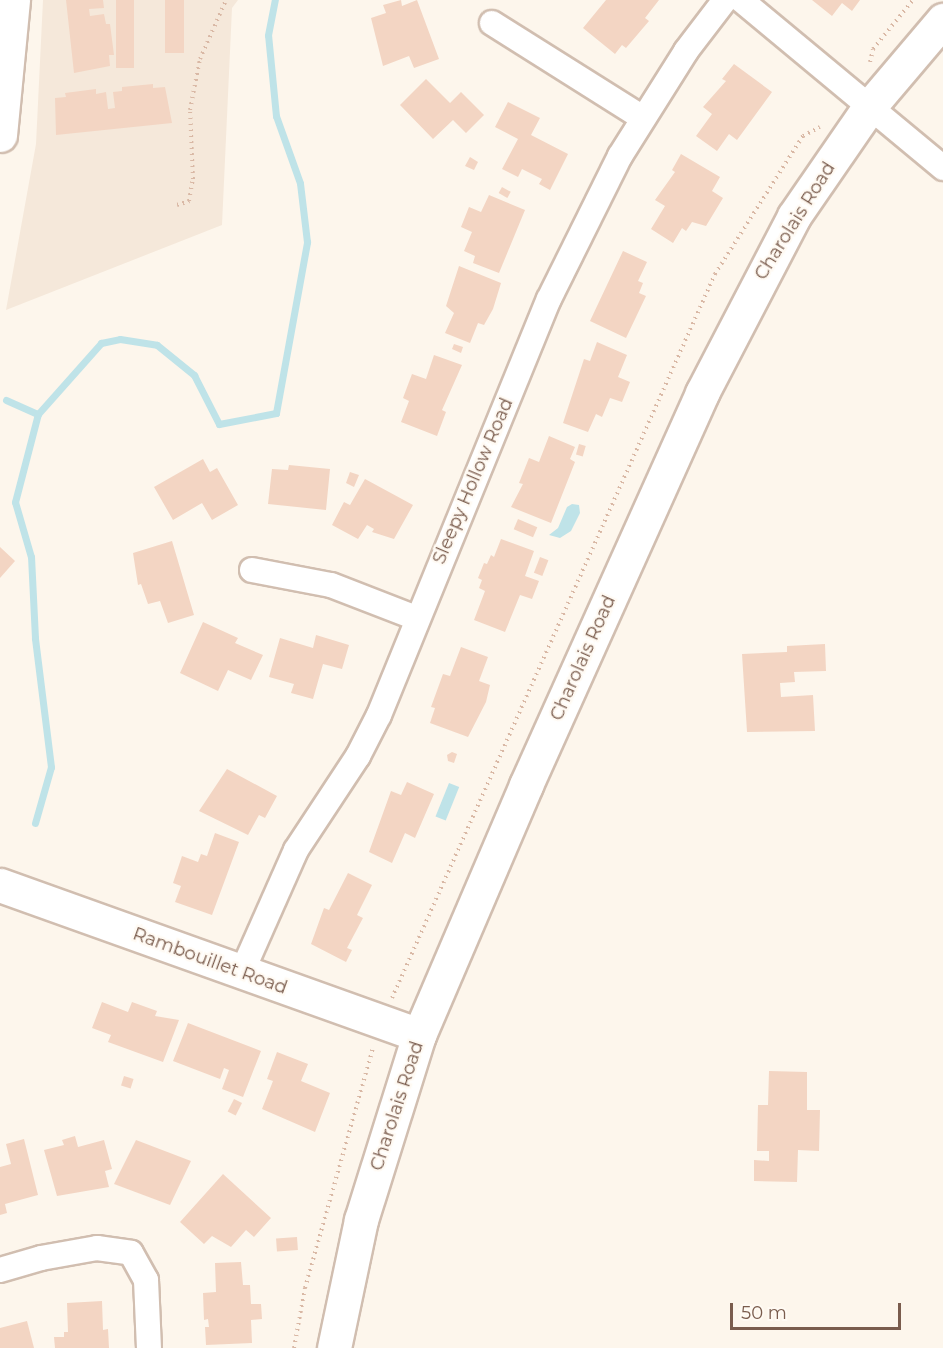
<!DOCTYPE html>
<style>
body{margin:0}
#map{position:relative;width:943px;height:1348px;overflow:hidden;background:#fdf6ec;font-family:Montserrat,sans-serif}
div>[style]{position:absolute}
.residential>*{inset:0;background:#f5e8da}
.water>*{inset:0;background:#bfe3e8;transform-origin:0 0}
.stream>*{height:7px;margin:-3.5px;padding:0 3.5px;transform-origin:3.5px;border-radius:3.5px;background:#bfe3e8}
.building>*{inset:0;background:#f3d5c3;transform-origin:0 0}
.path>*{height:4px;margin-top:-2px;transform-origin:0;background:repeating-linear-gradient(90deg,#d9b8a5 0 1.5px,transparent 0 6px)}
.roads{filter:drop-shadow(2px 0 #d1beb0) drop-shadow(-2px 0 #d1beb0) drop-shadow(0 2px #d1beb0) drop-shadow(0 -2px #d1beb0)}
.street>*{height:24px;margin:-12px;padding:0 12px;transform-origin:12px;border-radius:12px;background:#fff}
.secondary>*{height:33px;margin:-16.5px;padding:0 16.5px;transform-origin:16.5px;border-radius:16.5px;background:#fff}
span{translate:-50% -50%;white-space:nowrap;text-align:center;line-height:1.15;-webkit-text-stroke:4.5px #fffaf3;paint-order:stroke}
.street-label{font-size:18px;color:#7a5c4d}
.scale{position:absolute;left:730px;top:1303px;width:171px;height:27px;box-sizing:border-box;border:3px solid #7a5c4d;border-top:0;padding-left:8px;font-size:18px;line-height:21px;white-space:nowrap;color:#7a5c4d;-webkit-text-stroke:4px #fffaf3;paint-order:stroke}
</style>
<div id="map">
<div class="residential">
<div style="clip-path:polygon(43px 0,238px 0,232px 8px,222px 225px,6px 310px,36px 144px)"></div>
</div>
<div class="water">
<div style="clip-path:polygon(572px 504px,579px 505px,580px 513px,571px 531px,560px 538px,549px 535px,558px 528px,567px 507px)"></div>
<div style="left:449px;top:783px;width:11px;height:36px;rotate:22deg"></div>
</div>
<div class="stream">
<div style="left:6px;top:400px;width:35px;rotate:24deg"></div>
<div style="left:35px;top:823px;width:58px;rotate:-74.1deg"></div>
<div style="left:51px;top:767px;width:130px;rotate:-97.1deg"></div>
<div style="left:35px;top:638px;width:81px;rotate:-92.8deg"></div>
<div style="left:31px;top:557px;width:57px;rotate:-106.2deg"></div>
<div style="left:15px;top:502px;width:91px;rotate:-75.4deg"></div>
<div style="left:38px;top:414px;width:95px;rotate:-48.4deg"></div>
<div style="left:101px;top:343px;width:19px;rotate:-12deg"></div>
<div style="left:120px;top:339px;width:37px;rotate:9deg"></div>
<div style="left:157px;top:345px;width:48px;rotate:39deg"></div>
<div style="left:194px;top:375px;width:55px;rotate:63deg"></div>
<div style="left:219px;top:424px;width:58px;rotate:-10.9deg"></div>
<div style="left:276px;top:413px;width:174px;rotate:-79.7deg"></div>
<div style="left:307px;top:242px;width:59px;rotate:-96.8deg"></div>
<div style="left:300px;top:183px;width:71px;rotate:-109.7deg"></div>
<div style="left:276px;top:116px;width:81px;rotate:-95.6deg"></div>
<div style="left:268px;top:35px;width:36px;rotate:-79deg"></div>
</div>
<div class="building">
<div style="clip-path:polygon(66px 0,103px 0,104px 8px,89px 9px,90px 16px,104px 14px,106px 24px,110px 24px,114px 55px,109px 55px,110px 66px,74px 73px)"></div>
<div style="left:116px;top:0;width:18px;height:68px"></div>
<div style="left:165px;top:0;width:19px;height:53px"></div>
<div style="clip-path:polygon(401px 0,402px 6px,417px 0,439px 59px,414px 68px,409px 56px,383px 66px,371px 18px,386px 13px,383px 5px)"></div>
<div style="clip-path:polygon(606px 0,659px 0,645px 18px,649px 21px,626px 48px,622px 45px,615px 54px,583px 28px)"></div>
<div style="clip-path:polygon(812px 0,860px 0,852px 11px,842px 3px,832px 16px)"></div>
<div style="clip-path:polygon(734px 64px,772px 92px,737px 140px,729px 134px,717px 151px,696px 136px,712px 114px,703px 107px,726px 81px,722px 79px)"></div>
<div style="clip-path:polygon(426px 79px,450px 103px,461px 92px,484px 115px,466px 133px,453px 120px,433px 139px,400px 105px)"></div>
<div style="clip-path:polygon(153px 84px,153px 88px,165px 87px,172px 123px,56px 135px,55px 98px,66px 97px,65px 93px,96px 89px,96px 94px,106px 92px,108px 109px,115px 108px,113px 92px,122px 91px,122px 87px)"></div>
<div style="clip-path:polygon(508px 102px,540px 118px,531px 135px,568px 154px,550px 190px,539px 184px,542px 179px,522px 169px,518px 177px,502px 169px,518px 139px,495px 127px)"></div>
<div style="clip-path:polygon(681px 154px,720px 177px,712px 191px,723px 198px,706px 226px,692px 222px,686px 231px,682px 228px,673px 243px,651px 229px,665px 206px,655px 200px,675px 172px,672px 170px)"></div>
<div style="clip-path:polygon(470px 157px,478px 162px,474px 170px,465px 166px)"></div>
<div style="left:502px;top:187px;width:10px;height:7px;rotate:29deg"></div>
<div style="clip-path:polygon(489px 195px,525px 210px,499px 273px,473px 263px,475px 256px,464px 251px,472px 232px,461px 227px,469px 207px,481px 212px)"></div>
<div style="clip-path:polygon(623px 251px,647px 262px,638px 281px,643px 283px,639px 293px,646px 296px,626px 338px,590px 321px)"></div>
<div style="clip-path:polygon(459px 266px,501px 283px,493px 309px,484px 325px,478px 323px,470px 343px,445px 333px,454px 313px,446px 306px)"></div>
<div style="clip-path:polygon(597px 342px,627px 355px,618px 377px,630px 382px,622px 402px,610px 398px,602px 417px,596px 414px,588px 432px,563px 423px,584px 359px,590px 361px)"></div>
<div style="clip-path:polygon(454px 344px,463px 347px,461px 353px,452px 349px)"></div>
<div style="clip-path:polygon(434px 355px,462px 365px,442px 410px,446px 412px,437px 436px,401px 422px,409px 401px,403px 398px,412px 374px,426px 379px)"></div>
<div style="clip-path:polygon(549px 436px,575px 447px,570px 459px,575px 462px,551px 523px,511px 507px,523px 484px,519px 483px,529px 458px,539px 462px)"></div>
<div style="left:579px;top:444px;width:7px;height:11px;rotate:16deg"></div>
<div style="clip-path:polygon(203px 459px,210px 472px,217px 468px,238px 505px,212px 520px,202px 503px,173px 520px,154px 487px)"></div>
<div style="clip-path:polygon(289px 465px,330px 469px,326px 510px,268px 504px,272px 469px,288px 470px)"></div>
<div style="clip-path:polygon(350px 472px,359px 475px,354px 487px,346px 483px)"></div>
<div style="clip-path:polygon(365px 479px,413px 505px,394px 539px,372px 532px,374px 529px,367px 525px,358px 539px,332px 525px,344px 502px,350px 505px)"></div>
<div style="left:518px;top:519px;width:21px;height:11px;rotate:23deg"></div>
<div style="clip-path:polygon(501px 539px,534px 551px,525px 576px,539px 581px,532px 599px,520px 595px,505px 632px,474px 620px,485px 591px,479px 588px,482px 580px,478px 578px,484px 563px,487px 564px,491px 555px,494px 557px)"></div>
<div style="clip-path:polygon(172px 541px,194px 615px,168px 623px,160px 601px,148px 604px,141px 584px,138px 585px,133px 553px)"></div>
<div style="clip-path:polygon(0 547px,15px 561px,0 578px)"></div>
<div style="left:540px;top:557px;width:9px;height:17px;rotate:21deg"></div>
<div style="clip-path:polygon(203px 622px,238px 638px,235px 643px,263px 655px,251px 680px,228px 670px,218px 691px,180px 673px)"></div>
<div style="clip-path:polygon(316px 635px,349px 645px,342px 669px,323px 664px,313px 699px,291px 693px,294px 684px,269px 677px,280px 638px,313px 648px)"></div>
<div style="clip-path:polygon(825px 644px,826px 671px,794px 672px,795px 682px,780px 683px,781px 697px,813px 695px,815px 731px,747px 732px,742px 654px,787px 652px,787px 646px)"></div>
<div style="clip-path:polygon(461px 647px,488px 657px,479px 681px,490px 685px,486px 702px,468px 737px,430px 723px,435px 708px,431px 707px,443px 674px,450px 676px)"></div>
<div style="clip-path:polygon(452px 752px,457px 754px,454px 763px,448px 761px,447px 755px)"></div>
<div style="clip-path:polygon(227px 769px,277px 796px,265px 818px,259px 815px,248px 835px,199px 811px)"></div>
<div style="clip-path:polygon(407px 782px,434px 794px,415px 838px,405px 833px,392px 863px,369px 852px,391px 791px,401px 795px)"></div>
<div style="clip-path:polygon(215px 833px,239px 842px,212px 915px,175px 902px,181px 886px,173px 883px,182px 856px,198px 862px,201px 854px,207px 856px)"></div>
<div style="clip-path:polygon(348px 873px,372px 885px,357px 915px,363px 918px,347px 948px,352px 950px,346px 962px,311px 944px,324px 908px,329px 910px)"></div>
<div style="clip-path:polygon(102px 1002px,128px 1012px,132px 1002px,157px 1011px,155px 1016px,179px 1020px,163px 1062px,108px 1042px,111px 1035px,92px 1028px)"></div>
<div style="clip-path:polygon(188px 1023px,261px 1051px,243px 1097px,222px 1089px,229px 1070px,224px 1068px,220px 1079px,173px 1061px)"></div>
<div style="clip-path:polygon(277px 1052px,308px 1064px,301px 1081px,330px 1093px,315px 1132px,262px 1109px,273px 1081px,267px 1079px)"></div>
<div style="clip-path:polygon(769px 1071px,807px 1072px,807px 1110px,820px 1110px,819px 1151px,798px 1150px,797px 1182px,754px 1181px,754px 1160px,769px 1161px,769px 1151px,757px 1151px,758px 1105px,768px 1105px)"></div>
<div style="left:124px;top:1076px;width:10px;height:10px;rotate:17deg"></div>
<div style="left:234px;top:1099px;width:9px;height:14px;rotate:27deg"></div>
<div style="clip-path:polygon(75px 1136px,78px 1147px,104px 1140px,112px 1169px,105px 1171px,109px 1187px,57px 1196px,44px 1150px,64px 1145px,62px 1140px)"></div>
<div style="clip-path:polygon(24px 1139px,38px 1195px,5px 1204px,7px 1213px,0 1215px,0 1167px,11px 1164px,6px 1144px)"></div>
<div style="clip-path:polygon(136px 1140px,191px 1161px,170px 1205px,114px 1184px)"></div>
<div style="clip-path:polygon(223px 1174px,271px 1218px,254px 1237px,246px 1230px,231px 1247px,212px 1236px,204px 1244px,180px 1222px)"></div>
<div style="left:297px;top:1237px;width:13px;height:21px;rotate:86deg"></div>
<div style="clip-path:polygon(241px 1262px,243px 1285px,250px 1285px,251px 1304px,261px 1304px,262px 1319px,251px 1320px,252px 1343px,206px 1345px,205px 1327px,209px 1327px,208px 1319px,204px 1320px,203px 1293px,216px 1292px,215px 1263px)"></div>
<div style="clip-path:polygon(102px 1301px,103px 1330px,108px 1329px,109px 1348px,55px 1348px,54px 1337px,64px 1337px,64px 1332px,68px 1332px,67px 1303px)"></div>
<div style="clip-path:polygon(27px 1321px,34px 1348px,0 1348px,0 1328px)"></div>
</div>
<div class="path">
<div style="left:870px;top:62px;width:13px;rotate:-77deg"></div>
<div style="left:873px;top:49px;width:63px;rotate:-50.8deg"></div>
<div style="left:177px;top:205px;width:13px;rotate:-18deg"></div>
<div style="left:189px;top:201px;width:22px;rotate:-80deg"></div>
<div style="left:193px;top:179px;width:69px;rotate:-92.5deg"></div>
<div style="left:190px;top:110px;width:52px;rotate:-78.9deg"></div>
<div style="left:200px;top:59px;width:64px;rotate:-66.2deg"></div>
<div style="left:392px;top:998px;width:793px;rotate:-65.96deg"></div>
<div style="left:715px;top:274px;width:164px;rotate:-57.5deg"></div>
<div style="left:803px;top:136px;width:19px;rotate:-28deg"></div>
<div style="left:294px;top:1348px;width:61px;rotate:-79.6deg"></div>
<div style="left:305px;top:1288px;width:250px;rotate:-74.2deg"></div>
</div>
<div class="roads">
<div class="street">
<div style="left:741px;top:0;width:263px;rotate:39.7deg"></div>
<div style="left:492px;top:23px;width:178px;rotate:32.2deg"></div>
<div style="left:252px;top:570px;width:80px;rotate:10.8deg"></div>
<div style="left:331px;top:585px;width:91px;rotate:21.2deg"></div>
<div style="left:242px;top:972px;width:133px;rotate:-66.1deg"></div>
<div style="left:296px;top:850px;width:113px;rotate:-56.6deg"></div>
<div style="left:358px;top:756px;width:46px;rotate:-62.9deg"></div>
<div style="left:379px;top:715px;width:449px;rotate:-67.8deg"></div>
<div style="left:549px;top:299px;width:160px;rotate:-63.6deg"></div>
<div style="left:620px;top:156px;width:124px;rotate:-57.8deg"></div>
<div style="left:686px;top:51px;width:64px;rotate:-52.6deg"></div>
<div style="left:0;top:1270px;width:43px;rotate:-16.3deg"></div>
<div style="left:41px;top:1258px;width:57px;rotate:-10.1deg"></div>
<div style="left:97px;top:1248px;width:34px;rotate:8deg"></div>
<div style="left:131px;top:1253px;width:31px;rotate:61deg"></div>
<div style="left:146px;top:1280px;width:68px;rotate:87.5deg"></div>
</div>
<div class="secondary">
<div style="left:0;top:135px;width:136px;rotate:-84.5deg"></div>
<div style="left:0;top:885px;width:445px;rotate:19.7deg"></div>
<div style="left:334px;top:1348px;width:131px;rotate:-78.1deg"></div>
<div style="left:361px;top:1220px;width:194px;rotate:-72.6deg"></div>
<div style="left:419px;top:1035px;width:272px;rotate:-66.8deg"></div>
<div style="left:526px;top:785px;width:430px;rotate:-65.8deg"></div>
<div style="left:702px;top:393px;width:199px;rotate:-62.5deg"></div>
<div style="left:794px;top:216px;width:134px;rotate:-55.4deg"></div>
<div style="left:870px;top:106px;width:113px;rotate:-49.7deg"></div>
</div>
</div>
<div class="street-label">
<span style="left:795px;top:221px;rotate:-58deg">Charolais Road</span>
<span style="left:473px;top:481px;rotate:-67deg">Sleepy Hollow Road</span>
<span style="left:583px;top:658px;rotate:-66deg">Charolais Road</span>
<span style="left:210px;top:961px;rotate:20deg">Rambouillet Road</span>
<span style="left:397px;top:1106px;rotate:-72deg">Charolais Road</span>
</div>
<div class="scale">50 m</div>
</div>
